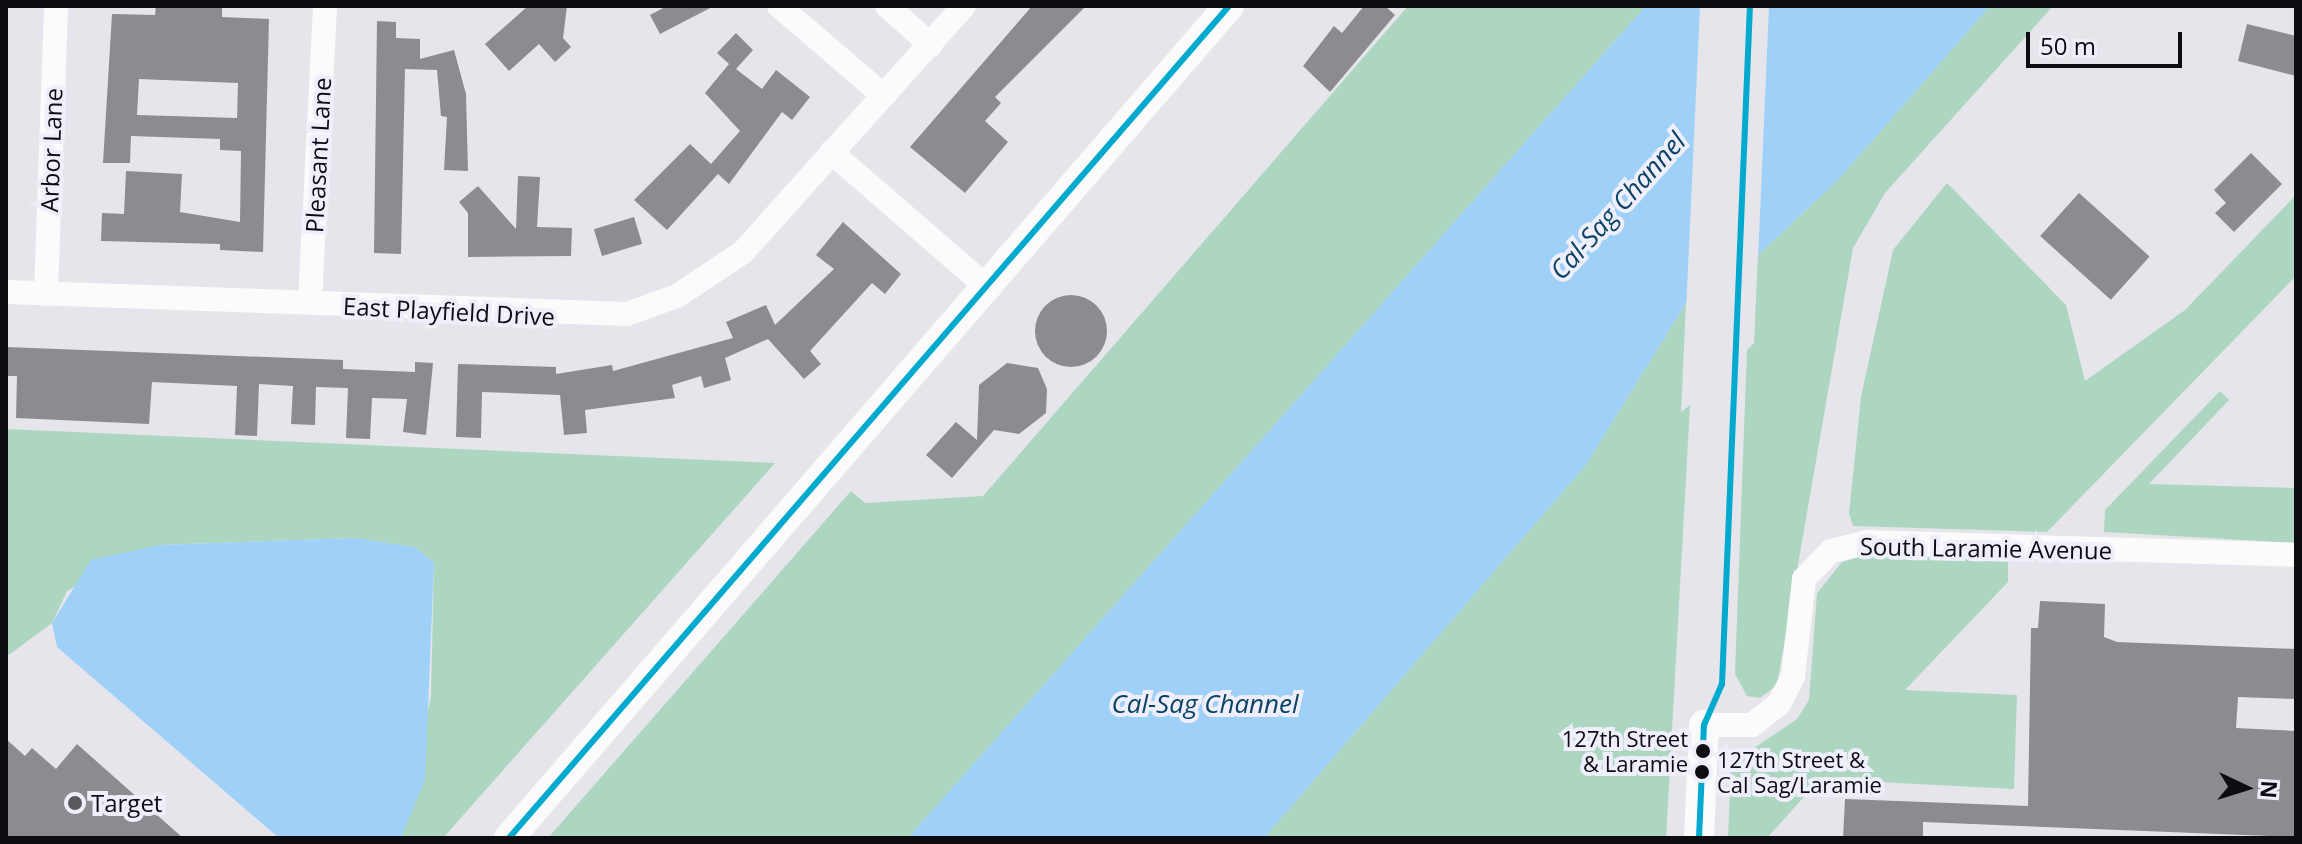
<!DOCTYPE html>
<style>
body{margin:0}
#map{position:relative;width:2302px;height:844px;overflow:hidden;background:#e5e5eb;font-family:"Open Sans",sans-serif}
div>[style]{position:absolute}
.green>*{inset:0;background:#add6c0}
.water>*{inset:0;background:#9fd1f8}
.pier>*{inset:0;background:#e5e5eb}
.building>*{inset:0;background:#8b8b90;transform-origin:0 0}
.round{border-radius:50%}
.minor>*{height:24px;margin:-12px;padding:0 12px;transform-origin:12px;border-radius:12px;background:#fbfbfc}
.major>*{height:30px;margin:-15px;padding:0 15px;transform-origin:15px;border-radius:15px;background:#fbfbfc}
.bus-1>*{height:6px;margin:-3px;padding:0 3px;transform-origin:3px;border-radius:3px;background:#00a9ce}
.dots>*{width:22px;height:22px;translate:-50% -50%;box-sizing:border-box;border:4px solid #efeffb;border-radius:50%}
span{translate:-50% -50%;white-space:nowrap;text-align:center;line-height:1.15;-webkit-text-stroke:8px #efeffb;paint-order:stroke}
.bus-label{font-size:22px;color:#0d0d11}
.right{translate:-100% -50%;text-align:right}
.left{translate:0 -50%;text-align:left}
.street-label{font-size:24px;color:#0d0d11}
.poi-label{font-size:24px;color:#0d0d11}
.water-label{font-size:26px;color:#0a4265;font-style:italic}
.frame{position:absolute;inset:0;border:8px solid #0d0d11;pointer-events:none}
.north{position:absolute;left:2206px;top:748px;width:80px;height:80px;-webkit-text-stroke:6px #efeffb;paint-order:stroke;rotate:94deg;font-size:22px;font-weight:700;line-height:32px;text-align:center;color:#0d0d11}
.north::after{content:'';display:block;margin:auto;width:28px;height:36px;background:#0d0d11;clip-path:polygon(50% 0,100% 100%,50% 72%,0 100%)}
.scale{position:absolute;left:2026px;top:32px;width:156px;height:36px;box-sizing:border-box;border:4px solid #0d0d11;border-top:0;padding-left:10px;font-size:24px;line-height:28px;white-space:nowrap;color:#0d0d11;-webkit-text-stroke:6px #efeffb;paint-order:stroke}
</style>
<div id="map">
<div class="green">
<div style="clip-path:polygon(1408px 6px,1646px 6px,908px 838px,548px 838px,851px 491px,865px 503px,983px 496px)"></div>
<div style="clip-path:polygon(1990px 6px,2053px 6px,1885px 193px,1853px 248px,1777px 685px,1760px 698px,1747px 696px,1735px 674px,1747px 350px,1754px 343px,1758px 255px,1837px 181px)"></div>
<div style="clip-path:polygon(1947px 183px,2066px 305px,2085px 381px,2185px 310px,2296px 195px,2296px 276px,2047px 532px,1853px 526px,1849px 514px,1861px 397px,1893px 250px)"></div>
<div style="clip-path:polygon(1686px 303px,1681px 412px,1690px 405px,1666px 838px,1264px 838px,1585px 466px)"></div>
<div style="clip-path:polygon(2220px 391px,2229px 400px,2149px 484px,2296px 488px,2296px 543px,2104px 532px,2105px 510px)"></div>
<div style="clip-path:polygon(6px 429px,775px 463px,443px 838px,401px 838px,431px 696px,434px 563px,415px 547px,354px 538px,159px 545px,67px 591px,52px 623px,6px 657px)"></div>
<div style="clip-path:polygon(1867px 555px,2008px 561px,2008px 582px,1905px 690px,2017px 695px,2014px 789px,1820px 779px,1767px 838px,1728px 838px,1731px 764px,1797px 719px,1809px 700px,1817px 593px,1842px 562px)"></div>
</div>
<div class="water">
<div style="clip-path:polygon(1646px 6px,1990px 6px,1837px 181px,1758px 255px,1686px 303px,1585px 466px,1264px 838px,908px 838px)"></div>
<div style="clip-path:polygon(354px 538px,415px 547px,434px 563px,425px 779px,401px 838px,279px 838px,57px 647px,52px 623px,91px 560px,159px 545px)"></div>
</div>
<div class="pier">
<div style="clip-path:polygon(1700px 6px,1769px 6px,1758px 260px,1686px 312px)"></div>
</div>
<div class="building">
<div style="clip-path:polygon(evenodd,156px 6px,222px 7px,222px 17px,269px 19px,263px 252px,220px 250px,220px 244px,101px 241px,102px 213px,124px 214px,126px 171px,182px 174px,180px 212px,240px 222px,241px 151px,220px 150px,220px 139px,131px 136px,130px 163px,103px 163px,112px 14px,155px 15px,156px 6px,139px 79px,238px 83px,237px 118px,137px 115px,139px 79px)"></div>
<div style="clip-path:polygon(528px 6px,567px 6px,563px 38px,571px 47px,555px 62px,539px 44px,509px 71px,485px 44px)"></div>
<div style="clip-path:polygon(667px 6px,714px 6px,660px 34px,650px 15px)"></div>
<div style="clip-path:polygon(1032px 6px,1086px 6px,995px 97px,1001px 103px,985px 121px,1008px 142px,965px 193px,910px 147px)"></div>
<div style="clip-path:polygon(1364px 6px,1385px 6px,1395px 15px,1330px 92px,1303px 66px,1334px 26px,1342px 33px)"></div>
<div style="clip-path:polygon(377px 21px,396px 22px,396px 38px,420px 39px,420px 59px,454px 50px,466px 94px,468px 171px,444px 170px,447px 117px,441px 116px,437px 70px,405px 69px,401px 254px,374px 253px)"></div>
<div style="clip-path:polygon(2247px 24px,2296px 36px,2296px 76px,2238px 61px)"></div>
<div style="clip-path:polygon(736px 33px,753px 50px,736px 69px,762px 89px,776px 70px,810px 97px,792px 120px,782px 112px,729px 184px,718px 174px,667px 230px,634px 200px,690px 144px,711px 164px,740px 131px,705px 93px,729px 64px,717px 53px)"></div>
<div style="clip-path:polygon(2251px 153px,2282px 184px,2234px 232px,2215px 213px,2226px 203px,2214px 190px)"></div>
<div style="clip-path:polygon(518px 176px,540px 177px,537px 227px,572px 228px,571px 256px,468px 257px,468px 213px,459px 202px,478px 186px,516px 229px)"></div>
<div style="left:2079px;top:193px;width:95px;height:58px;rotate:42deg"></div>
<div style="left:634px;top:217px;width:28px;height:42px;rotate:73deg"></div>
<div style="clip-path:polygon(843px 222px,901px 274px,885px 294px,872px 283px,810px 351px,821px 364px,804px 379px,768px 339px,725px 358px,731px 380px,704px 388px,701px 376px,672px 385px,675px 398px,585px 410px,587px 433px,564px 435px,560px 395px,482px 392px,481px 438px,456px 437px,458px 364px,556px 367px,556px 374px,612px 365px,613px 371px,733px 338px,726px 322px,766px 305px,775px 325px,834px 269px,816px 255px)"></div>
<div class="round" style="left:1035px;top:295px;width:72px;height:72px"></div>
<div style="clip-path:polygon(6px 347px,343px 360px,343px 369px,415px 372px,415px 362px,433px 363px,426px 435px,403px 432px,407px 399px,372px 398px,370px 439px,346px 438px,348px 388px,316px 387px,315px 425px,291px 424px,293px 386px,259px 384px,257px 436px,235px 435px,237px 386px,152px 382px,149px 424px,16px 418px,17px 376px,6px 376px)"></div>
<div style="clip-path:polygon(1007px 363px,1038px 368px,1047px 389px,1046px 413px,1019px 434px,994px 430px,952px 478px,926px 455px,956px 422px,977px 440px,979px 385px)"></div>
<div style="clip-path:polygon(2040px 601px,2105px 604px,2104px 637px,2117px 642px,2296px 649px,2296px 699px,2238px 697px,2236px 728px,2296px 731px,2296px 837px,1923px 822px,1923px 838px,1843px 838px,1845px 799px,2028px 806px,2031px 628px,2038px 628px)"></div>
<div style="clip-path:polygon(6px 739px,25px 756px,32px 748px,56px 769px,77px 744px,183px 838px,6px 838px)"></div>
</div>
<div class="minor">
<div style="left:779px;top:6px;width:138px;rotate:40.6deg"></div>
<div style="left:887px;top:6px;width:59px;rotate:41.6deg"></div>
<div style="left:831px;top:152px;width:209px;rotate:40.9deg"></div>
<div style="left:6px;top:292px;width:621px;rotate:2.03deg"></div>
<div style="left:627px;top:314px;width:53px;rotate:-19.8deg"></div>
<div style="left:677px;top:296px;width:79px;rotate:-33.7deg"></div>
<div style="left:743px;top:252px;width:331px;rotate:-48.1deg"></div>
<div style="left:46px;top:294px;width:288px;rotate:-88deg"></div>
<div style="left:310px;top:303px;width:297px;rotate:-87.1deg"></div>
<div style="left:1704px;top:725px;width:48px"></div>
<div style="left:1752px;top:725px;width:34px;rotate:-38deg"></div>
<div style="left:1779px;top:704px;width:31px;rotate:-63deg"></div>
<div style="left:1793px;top:676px;width:98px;rotate:-83.5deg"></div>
<div style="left:1804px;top:579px;width:39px;rotate:-46deg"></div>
<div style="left:1831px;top:551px;width:36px;rotate:-14deg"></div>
<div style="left:1866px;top:542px;width:430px;rotate:1.7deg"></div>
</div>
<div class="major">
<div style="left:509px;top:838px;width:1100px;rotate:-49.13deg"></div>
<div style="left:1699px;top:838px;width:113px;rotate:-87.5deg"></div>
</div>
<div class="bus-1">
<div style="left:509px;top:838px;width:1100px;rotate:-49.13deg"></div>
<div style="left:1699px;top:838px;width:113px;rotate:-87.5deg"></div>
<div style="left:1704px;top:725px;width:45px;rotate:-66.3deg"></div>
<div style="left:1722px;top:684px;width:679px;rotate:-87.64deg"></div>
</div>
<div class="dots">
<div style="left:1703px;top:751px;background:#0d0d11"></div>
<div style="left:1702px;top:772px;background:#0d0d11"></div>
<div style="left:75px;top:803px;background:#59595d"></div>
</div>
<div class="bus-label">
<span class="right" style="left:1688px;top:751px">127th Street<br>&amp; Laramie</span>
<span class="left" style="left:1717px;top:772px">127th Street &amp;<br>Cal Sag/Laramie</span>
</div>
<div class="street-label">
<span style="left:51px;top:150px;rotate:-88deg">Arbor Lane</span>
<span style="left:318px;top:155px;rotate:-87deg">Pleasant Lane</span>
<span style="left:449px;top:311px;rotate:3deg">East Playfield Drive</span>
<span style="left:1986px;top:548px;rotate:1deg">South Laramie Avenue</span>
</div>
<div class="poi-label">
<span class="left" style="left:91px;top:803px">Target</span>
</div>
<div class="water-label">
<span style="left:1618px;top:206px;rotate:-48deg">Cal-Sag Channel</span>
<span style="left:1205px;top:704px">Cal-Sag Channel</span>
</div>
<div class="frame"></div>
<div class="north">N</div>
<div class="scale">50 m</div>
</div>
